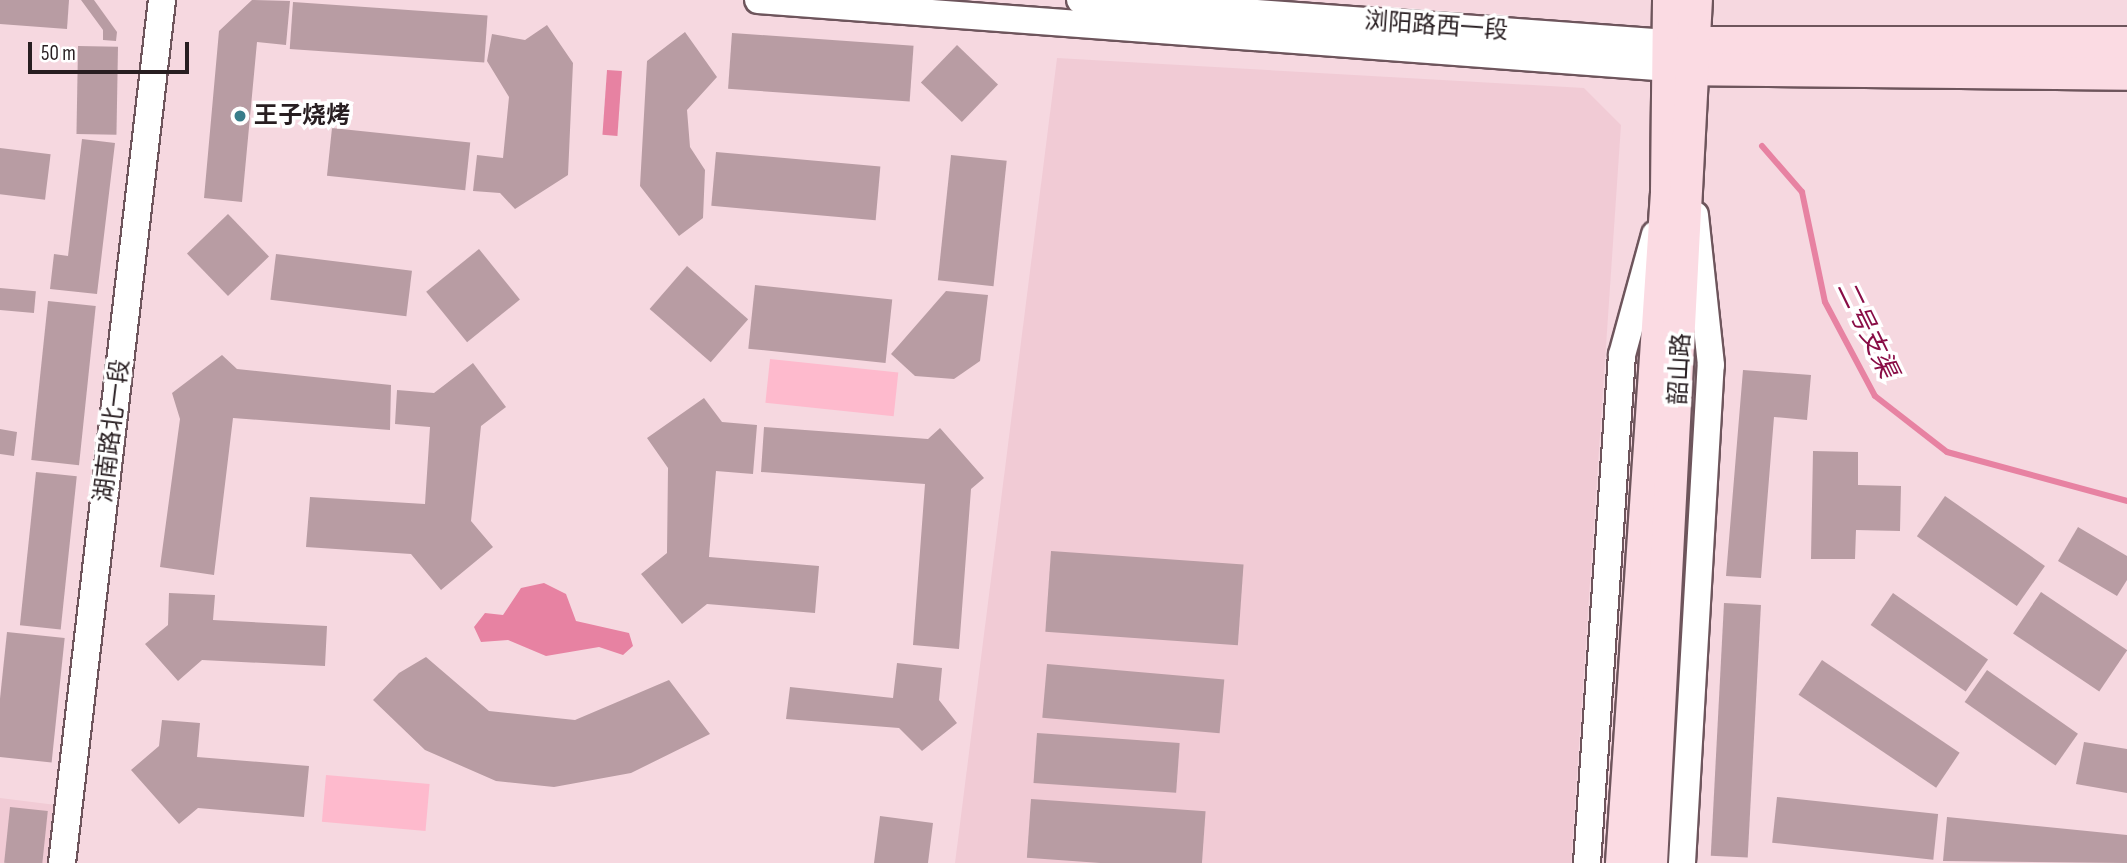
<!DOCTYPE html>
<html>
<head>
<meta charset="utf-8">
<style>
	body { margin:0 }
	#map { position:relative; width:2127px; height:863px; overflow:hidden; background:#f6d8e0; font-family:"Sofia Sans Condensed","Noto Sans SC",sans-serif }
	div>[style] { position:absolute }
	.built>* { inset:0; background:#f1cbd5 }
	.green>* { inset:0; background:#febacd; transform-origin:0 0 }
	.water>* { inset:0; background:#e782a2; transform-origin:0 0 }
	.stream>* { height:6px; margin:-3px; padding:0 3px; transform-origin:3px; border-radius:3px; background:#e782a2 }
	.building>* { inset:0; background:#b89ca3; transform-origin:0 0 }
	.roads { filter:drop-shadow(2px 0 #6e555c) drop-shadow(-2px 0 #6e555c) drop-shadow(0 2px #6e555c) drop-shadow(0 -2px #6e555c) }
	.minor>* { height:26px; margin:-13px; padding:0 13px; transform-origin:13px; border-radius:13px; background:#fff }
	.major>* { height:32px; margin:-16px; padding:0 16px; transform-origin:16px; border-radius:16px; background:#fbdbe3 }
	.dots>* { width:19px; height:19px; translate:-50% -50%; box-sizing:border-box; border:4px solid #fff; border-radius:50% }
	span { translate:-50% -50%; white-space:nowrap; text-align:center; line-height:1.15; -webkit-text-stroke:7px #fff; paint-order:stroke }
	.street-label { font-size:24px; color:#281e21 }
	.poi-label { font-size:24px; color:#281e21; font-weight:700 }
	.left { translate:0 -50%; text-align:left }
	.water-label { font-size:26px; color:#890d46; font-style:italic }
	.scale { position:absolute; left:28px; top:42px; width:161px; height:32px; box-sizing:border-box; border:4px solid #281e21; border-top:0; padding-left:9px; font-size:21px; line-height:24px; white-space:nowrap; color:#281e21; -webkit-text-stroke:5px #fff; paint-order:stroke }
</style>
</head>
<body>
<div id="map">
	<div class="built">
		<i style="clip-path:polygon(1057px 58px,1584px 88px,1621px 125px,1571px 863px,955px 863px)"></i>
		<i style="clip-path:polygon(0 798px,56px 805px,50px 863px,0 863px)"></i>
	</div>
	<div class="green">
		<i style="left:770px;top:359px;width:129px;height:44px;rotate:6deg"></i>
		<i style="left:326px;top:775px;width:104px;height:47px;rotate:5deg"></i>
	</div>
	<div class="water">
		<i style="left:607px;top:70px;width:15px;height:65px;rotate:4deg"></i>
		<i style="clip-path:polygon(544px 583px,566px 594px,576px 621px,629px 633px,633px 646px,623px 655px,599px 647px,546px 656px,508px 640px,481px 642px,474px 627px,485px 613px,503px 615px,521px 588px)"></i>
	</div>
	<div class="stream">
		<i style="left:1762px;top:146px;width:61px;rotate:49deg"></i>
		<i style="left:1802px;top:192px;width:112px;rotate:78.2deg"></i>
		<i style="left:1825px;top:302px;width:106px;rotate:62deg"></i>
		<i style="left:1875px;top:396px;width:91px;rotate:37.9deg"></i>
		<i style="left:1947px;top:452px;width:187px;rotate:15.2deg"></i>
	</div>
	<div class="building">
		<i style="clip-path:polygon(0 0,69px 0,67px 29px,0 24px)"></i>
		<i style="clip-path:polygon(81px 0,94px 0,117px 32px,116px 41px,103px 40px,103px 30px)"></i>
		<i style="clip-path:polygon(252px 0,290px 1px,286px 45px,257px 42px,242px 202px,204px 198px,219px 31px)"></i>
		<i style="left:293px;top:2px;width:195px;height:47px;rotate:4deg"></i>
		<i style="clip-path:polygon(547px 25px,573px 63px,568px 175px,515px 209px,500px 193px,473px 191px,477px 155px,503px 158px,509px 97px,487px 61px,492px 34px,525px 40px)"></i>
		<i style="clip-path:polygon(685px 32px,717px 77px,687px 110px,690px 147px,705px 170px,703px 218px,679px 236px,640px 186px,647px 61px)"></i>
		<i style="left:732px;top:33px;width:182px;height:56px;rotate:4deg"></i>
		<i style="left:957px;top:45px;width:57px;height:52px;rotate:44deg"></i>
		<i style="left:78px;top:46px;width:40px;height:88px;rotate:1deg"></i>
		<i style="left:332px;top:128px;width:139px;height:48px;rotate:6deg"></i>
		<i style="clip-path:polygon(82px 139px,115px 143px,97px 294px,50px 289px,54px 254px,68px 256px)"></i>
		<i style="left:0;top:148px;width:51px;height:46px;rotate:7deg"></i>
		<i style="left:716px;top:152px;width:165px;height:54px;rotate:5deg"></i>
		<i style="left:951px;top:155px;width:56px;height:126px;rotate:6deg"></i>
		<i style="left:228px;top:214px;width:59px;height:57px;rotate:46deg"></i>
		<i style="left:479px;top:249px;width:65px;height:68px;rotate:51deg"></i>
		<i style="left:276px;top:254px;width:137px;height:46px;rotate:7deg"></i>
		<i style="left:687px;top:266px;width:81px;height:57px;rotate:41deg"></i>
		<i style="left:755px;top:285px;width:138px;height:64px;rotate:6deg"></i>
		<i style="left:0;top:288px;width:36px;height:22px;rotate:5deg"></i>
		<i style="clip-path:polygon(946px 291px,988px 295px,980px 361px,954px 379px,915px 376px,891px 354px)"></i>
		<i style="left:48px;top:301px;width:48px;height:160px;rotate:6deg"></i>
		<i style="clip-path:polygon(222px 355px,237px 369px,391px 385px,390px 430px,233px 418px,214px 575px,160px 567px,180px 419px,172px 393px)"></i>
		<i style="clip-path:polygon(473px 363px,506px 407px,481px 426px,471px 521px,493px 547px,441px 590px,411px 554px,306px 547px,310px 497px,425px 504px,430px 427px,395px 424px,397px 390px,434px 393px)"></i>
		<i style="clip-path:polygon(1743px 370px,1811px 375px,1807px 420px,1774px 417px,1761px 578px,1726px 576px)"></i>
		<i style="clip-path:polygon(704px 398px,722px 422px,757px 425px,753px 474px,716px 471px,709px 557px,819px 566px,815px 613px,707px 604px,682px 624px,641px 574px,667px 553px,668px 468px,647px 438px)"></i>
		<i style="clip-path:polygon(764px 427px,928px 439px,940px 428px,984px 478px,971px 489px,959px 649px,913px 645px,925px 484px,761px 472px)"></i>
		<i style="clip-path:polygon(0 429px,17px 432px,14px 456px,0 454px)"></i>
		<i style="clip-path:polygon(1813px 451px,1858px 452px,1858px 485px,1901px 486px,1900px 531px,1856px 530px,1855px 559px,1811px 559px)"></i>
		<i style="left:36px;top:472px;width:41px;height:154px;rotate:6deg"></i>
		<i style="left:1945px;top:496px;width:122px;height:49px;rotate:35deg"></i>
		<i style="clip-path:polygon(2078px 527px,2127px 556px,2127px 580px,2117px 596px,2058px 561px)"></i>
		<i style="left:1051px;top:551px;width:193px;height:81px;rotate:4deg"></i>
		<i style="left:2041px;top:592px;width:104px;height:50px;rotate:34deg"></i>
		<i style="clip-path:polygon(169px 593px,215px 595px,213px 620px,327px 626px,325px 666px,202px 660px,178px 681px,145px 644px,168px 625px)"></i>
		<i style="left:1893px;top:593px;width:116px;height:39px;rotate:35deg"></i>
		<i style="left:1724px;top:603px;width:37px;height:253px;rotate:3deg"></i>
		<i style="left:7px;top:632px;width:58px;height:125px;rotate:6deg"></i>
		<i style="clip-path:polygon(426px 657px,489px 711px,575px 720px,669px 680px,710px 734px,631px 773px,554px 787px,496px 781px,425px 750px,373px 700px,399px 673px)"></i>
		<i style="left:1822px;top:660px;width:166px;height:42px;rotate:34deg"></i>
		<i style="clip-path:polygon(897px 663px,942px 668px,939px 700px,957px 723px,922px 751px,899px 728px,786px 719px,790px 687px,893px 698px)"></i>
		<i style="left:1047px;top:664px;width:178px;height:54px;rotate:5deg"></i>
		<i style="left:1987px;top:670px;width:111px;height:39px;rotate:35deg"></i>
		<i style="clip-path:polygon(162px 720px,200px 723px,197px 757px,309px 766px,304px 817px,198px 808px,179px 824px,131px 770px,159px 746px)"></i>
		<i style="left:1037px;top:733px;width:143px;height:50px;rotate:4deg"></i>
		<i style="clip-path:polygon(2084px 742px,2127px 749px,2127px 793px,2076px 784px)"></i>
		<i style="left:1777px;top:797px;width:162px;height:46px;rotate:6deg"></i>
		<i style="left:1031px;top:799px;width:175px;height:59px;rotate:4deg"></i>
		<i style="left:10px;top:807px;width:38px;height:56px;rotate:6deg"></i>
		<i style="clip-path:polygon(880px 816px,933px 823px,928px 863px,874px 863px)"></i>
		<i style="clip-path:polygon(1947px 817px,2127px 835px,2127px 863px,1943px 861px)"></i>
	</div>
	<div class="roads">
		<div class="minor">
			<i style="left:758px;top:0;width:914px;rotate:4.27deg"></i>
			<i style="left:1080px;top:0;width:589px;rotate:4.19deg"></i>
			<i style="left:62px;top:863px;width:869px;rotate:-83.39deg"></i>
			<i style="left:1587px;top:863px;width:509px;rotate:-86.06deg"></i>
			<i style="left:1622px;top:355px;width:125px;rotate:-74.7deg"></i>
			<i style="left:1682px;top:863px;width:499px;rotate:-86.7deg"></i>
			<i style="left:1711px;top:365px;width:151px;rotate:-96.1deg"></i>
		</div>
		<div class="major">
			<i style="left:1673px;top:43px;width:454px"></i>
			<i style="left:1673px;top:69px;width:454px;rotate:0.6deg"></i>
			<i style="left:1622px;top:863px;width:673px;rotate:-86.16deg"></i>
			<i style="left:1667px;top:192px;width:192px;rotate:-89.4deg"></i>
			<i style="left:1651px;top:863px;width:864px;rotate:-87.02deg"></i>
		</div>
	</div>
	<div class="dots">
		<i style="left:240px;top:116px;background:#387d8a"></i>
	</div>
	<div class="street-label">
		<span style="left:1436px;top:26px;rotate:4deg">浏阳路西一段</span>
		<span style="left:1680px;top:369px;rotate:-87deg">韶山路</span>
		<span style="left:112px;top:431px;rotate:-83deg">湖南路北一段</span>
	</div>
	<div class="poi-label">
		<span class="left" style="left:254px;top:116px">王子烧烤</span>
	</div>
	<div class="water-label">
		<span style="left:1866px;top:330px;rotate:64deg">二号支渠</span>
	</div>
	<div class="scale">50 m</div>
</div>
</body>
</html>
